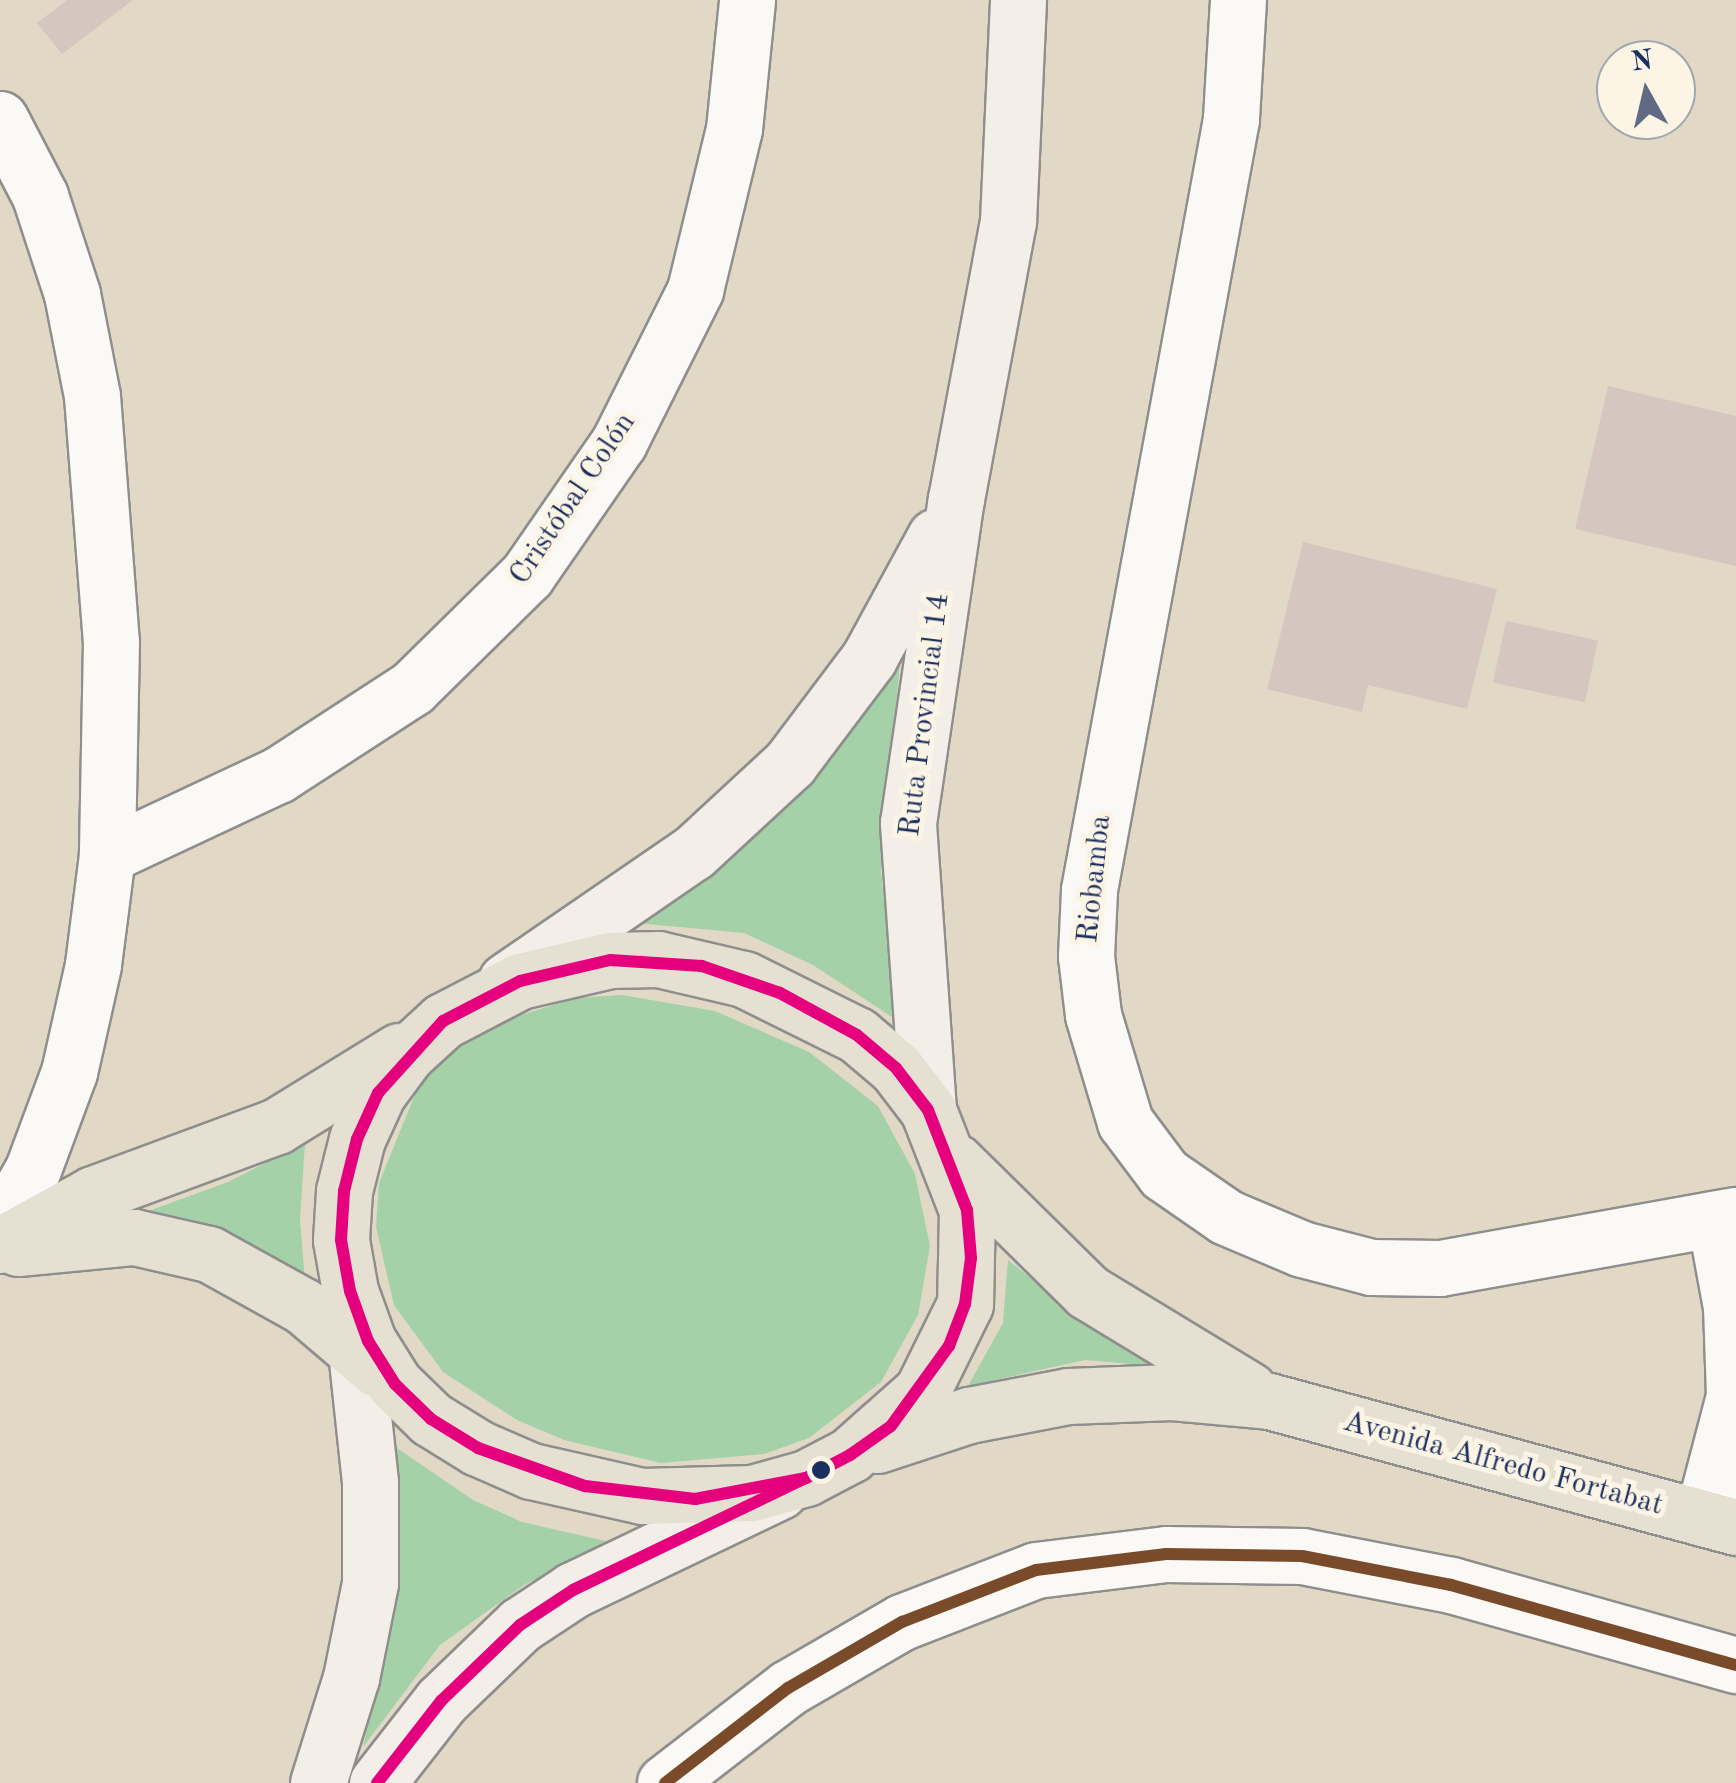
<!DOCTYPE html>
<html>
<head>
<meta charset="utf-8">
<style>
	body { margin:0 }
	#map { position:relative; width:1736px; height:1783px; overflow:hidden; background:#e1d9c6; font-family:"Old Standard TT",serif }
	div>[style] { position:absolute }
	.green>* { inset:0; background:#a4d1a8 }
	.building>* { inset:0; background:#d5c6bf; transform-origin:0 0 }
	.roads { filter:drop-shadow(2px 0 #8e8e8c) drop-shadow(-2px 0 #8e8e8c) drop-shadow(0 2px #8e8e8c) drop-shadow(0 -2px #8e8e8c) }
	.minor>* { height:55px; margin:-27.5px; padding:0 27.5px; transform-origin:27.5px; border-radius:27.5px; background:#faf9f6 }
	.secondary>* { height:55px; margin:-27.5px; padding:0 27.5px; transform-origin:27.5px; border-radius:27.5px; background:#f3efe8 }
	.trunk>* { height:55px; margin:-27.5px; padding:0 27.5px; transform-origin:27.5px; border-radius:27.5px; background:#e6e0d3 }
	.bus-1>* { height:12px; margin:-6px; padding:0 6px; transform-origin:6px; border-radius:6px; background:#e5007d }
	.bus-2>* { height:12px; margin:-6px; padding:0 6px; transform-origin:6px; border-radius:6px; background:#7a4b2a }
	.dots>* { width:28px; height:28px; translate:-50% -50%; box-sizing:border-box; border:5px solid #fcf5e5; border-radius:50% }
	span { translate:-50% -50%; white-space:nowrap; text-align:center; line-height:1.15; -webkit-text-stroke:10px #fcf5e5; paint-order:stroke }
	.street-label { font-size:30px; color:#1b2f5e }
	.north { position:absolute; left:1596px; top:40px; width:100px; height:100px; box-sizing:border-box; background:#fcf5e5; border:2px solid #a2a6af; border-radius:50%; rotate:352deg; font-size:28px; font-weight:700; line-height:40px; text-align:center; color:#1b2f5e }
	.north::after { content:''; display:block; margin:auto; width:35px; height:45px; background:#606a82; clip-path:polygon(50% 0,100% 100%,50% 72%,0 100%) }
</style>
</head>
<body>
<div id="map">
	<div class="green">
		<i style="clip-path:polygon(901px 652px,881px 873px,898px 1021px,813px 965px,744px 933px,636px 923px,736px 854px,799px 795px,831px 760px)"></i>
		<i style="clip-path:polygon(622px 995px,715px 1011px,809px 1052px,878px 1106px,915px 1174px,930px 1246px,918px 1315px,881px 1382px,809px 1438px,764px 1454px,661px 1463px,564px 1440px,517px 1420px,443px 1372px,394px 1305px,376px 1227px,379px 1183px,416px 1092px,446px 1055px,485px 1026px,576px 998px)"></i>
		<i style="clip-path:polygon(305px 1143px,300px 1220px,305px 1281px,238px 1238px,209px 1228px,121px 1221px,228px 1182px)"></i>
		<i style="clip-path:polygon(1008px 1260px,1084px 1321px,1168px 1367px,1085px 1360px,968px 1386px,1003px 1323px)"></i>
		<i style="clip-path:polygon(394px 1446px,473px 1500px,522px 1522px,610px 1542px,524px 1585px,440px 1645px,363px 1747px,395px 1595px,400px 1500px)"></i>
	</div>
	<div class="building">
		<i style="clip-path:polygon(67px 0,133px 0,62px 54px,37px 23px)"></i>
		<i style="clip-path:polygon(1608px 386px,1736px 416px,1736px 566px,1575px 529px)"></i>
		<i style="clip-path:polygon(1303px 542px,1497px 589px,1467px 709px,1368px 685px,1362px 712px,1267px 689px)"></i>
		<i style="left:1506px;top:621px;width:94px;height:63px;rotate:12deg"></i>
	</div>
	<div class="roads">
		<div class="minor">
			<i style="left:1238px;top:0;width:119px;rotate:93.4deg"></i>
			<i style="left:1231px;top:119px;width:784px;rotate:100.44deg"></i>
			<i style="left:1089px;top:890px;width:66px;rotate:92.6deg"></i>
			<i style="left:1086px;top:956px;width:59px;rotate:83.2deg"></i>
			<i style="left:1093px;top:1015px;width:112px;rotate:73.3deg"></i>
			<i style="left:1125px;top:1122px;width:65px;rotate:53.1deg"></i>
			<i style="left:1164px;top:1174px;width:75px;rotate:34.7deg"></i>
			<i style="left:1226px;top:1217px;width:82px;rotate:22.8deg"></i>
			<i style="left:1302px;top:1249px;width:71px;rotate:14.6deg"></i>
			<i style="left:1371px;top:1267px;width:69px;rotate:0.8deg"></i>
			<i style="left:1440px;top:1268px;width:301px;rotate:-10.2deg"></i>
			<i style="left:0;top:119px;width:87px;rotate:62.5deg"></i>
			<i style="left:40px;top:196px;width:103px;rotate:71.9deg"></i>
			<i style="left:72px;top:294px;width:104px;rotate:78.9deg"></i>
			<i style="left:92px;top:396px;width:246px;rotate:85.6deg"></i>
			<i style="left:111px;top:641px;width:214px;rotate:91.1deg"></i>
			<i style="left:107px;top:855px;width:111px;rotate:97.3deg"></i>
			<i style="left:93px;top:965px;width:110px;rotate:102.6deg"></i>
			<i style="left:69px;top:1072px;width:103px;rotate:110.4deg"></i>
			<i style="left:33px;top:1169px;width:67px;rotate:119.6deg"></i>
			<i style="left:107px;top:855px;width:189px;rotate:-25.1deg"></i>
			<i style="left:278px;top:775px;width:160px;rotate:-33deg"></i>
			<i style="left:412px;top:688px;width:161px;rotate:-44.5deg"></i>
			<i style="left:527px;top:575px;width:162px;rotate:-55.3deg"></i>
			<i style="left:619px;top:442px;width:170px;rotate:-63.4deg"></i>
			<i style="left:695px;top:290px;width:166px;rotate:-76.4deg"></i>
			<i style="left:734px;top:129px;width:130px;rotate:-84.2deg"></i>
			<i style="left:1702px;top:1518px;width:126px;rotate:-75.3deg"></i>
			<i style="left:1734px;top:1396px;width:89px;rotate:-91.9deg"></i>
			<i style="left:1731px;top:1307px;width:88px;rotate:-100.4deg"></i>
			<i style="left:665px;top:1783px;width:155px;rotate:-37.7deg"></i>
			<i style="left:788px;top:1688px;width:132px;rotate:-30.1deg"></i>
			<i style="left:902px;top:1622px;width:144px;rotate:-21.2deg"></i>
			<i style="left:1036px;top:1570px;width:131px;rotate:-7deg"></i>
			<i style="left:1166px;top:1554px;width:136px;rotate:0.8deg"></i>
			<i style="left:1302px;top:1556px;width:152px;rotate:11deg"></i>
			<i style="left:1451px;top:1585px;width:296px;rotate:15.7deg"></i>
		</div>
		<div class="secondary">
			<i style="left:506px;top:981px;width:228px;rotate:-34.5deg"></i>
			<i style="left:694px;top:852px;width:131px;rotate:-42.8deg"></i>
			<i style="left:790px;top:763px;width:131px;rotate:-53deg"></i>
			<i style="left:869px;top:658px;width:138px;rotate:-61.4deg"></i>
			<i style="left:928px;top:1110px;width:288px;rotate:-94deg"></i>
			<i style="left:908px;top:823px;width:328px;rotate:-81.6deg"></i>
			<i style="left:956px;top:499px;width:283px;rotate:-79.4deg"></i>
			<i style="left:1008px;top:221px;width:221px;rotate:-87.4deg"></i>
			<i style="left:318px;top:1783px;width:110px;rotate:-72.6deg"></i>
			<i style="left:351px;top:1678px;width:97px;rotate:-78.7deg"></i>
			<i style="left:370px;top:1583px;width:101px;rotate:-90deg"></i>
			<i style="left:370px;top:1482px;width:169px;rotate:-96.1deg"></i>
			<i style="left:377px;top:1783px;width:104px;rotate:-52deg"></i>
			<i style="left:441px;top:1701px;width:110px;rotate:-43.9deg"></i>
			<i style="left:520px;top:1625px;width:64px;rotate:-33.4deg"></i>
			<i style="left:573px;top:1590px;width:229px;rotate:-25.6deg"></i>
		</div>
		<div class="trunk">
			<i style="left:658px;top:959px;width:88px;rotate:13.1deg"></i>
			<i style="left:744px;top:979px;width:126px;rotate:26.4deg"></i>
			<i style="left:857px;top:1035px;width:51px;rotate:40.2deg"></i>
			<i style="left:896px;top:1068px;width:53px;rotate:52.7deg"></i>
			<i style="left:928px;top:1110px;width:107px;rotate:68.7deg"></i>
			<i style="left:967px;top:1210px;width:94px;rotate:91.2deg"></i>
			<i style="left:965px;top:1304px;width:97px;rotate:116.3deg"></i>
			<i style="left:922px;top:1391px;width:96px;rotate:138.4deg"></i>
			<i style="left:850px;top:1455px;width:50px;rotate:152.4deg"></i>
			<i style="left:806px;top:1478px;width:56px;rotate:164.5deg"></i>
			<i style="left:752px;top:1493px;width:110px;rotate:178.4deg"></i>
			<i style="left:642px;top:1496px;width:114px;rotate:-167.3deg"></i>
			<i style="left:531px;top:1471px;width:58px;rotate:-156.5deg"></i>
			<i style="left:478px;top:1448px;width:55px;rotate:-148.3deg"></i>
			<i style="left:431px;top:1419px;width:50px;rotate:-135.8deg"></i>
			<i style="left:395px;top:1384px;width:51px;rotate:-122.1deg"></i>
			<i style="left:368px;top:1341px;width:53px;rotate:-109.8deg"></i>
			<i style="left:350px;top:1291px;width:52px;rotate:-100deg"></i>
			<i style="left:341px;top:1240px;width:49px;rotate:-86.5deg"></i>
			<i style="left:344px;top:1191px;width:54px;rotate:-76deg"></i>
			<i style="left:357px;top:1139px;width:51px;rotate:-65.5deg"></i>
			<i style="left:378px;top:1093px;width:49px;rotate:-53.4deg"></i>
			<i style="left:407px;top:1054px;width:49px;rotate:-42.5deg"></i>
			<i style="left:443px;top:1021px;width:87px;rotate:-27.5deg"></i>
			<i style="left:520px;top:981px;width:92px;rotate:-13.1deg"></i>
			<i style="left:610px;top:960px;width:48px;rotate:-1.2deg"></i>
			<i style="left:956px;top:1162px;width:185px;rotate:44.6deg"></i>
			<i style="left:1088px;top:1292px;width:188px;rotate:31.3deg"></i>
			<i style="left:0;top:1245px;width:106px;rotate:-28.7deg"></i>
			<i style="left:93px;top:1194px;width:196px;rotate:-20.3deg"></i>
			<i style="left:277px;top:1126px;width:143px;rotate:-31.6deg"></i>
			<i style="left:18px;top:1248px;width:117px;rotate:-5.4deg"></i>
			<i style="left:134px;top:1237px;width:77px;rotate:12.8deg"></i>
			<i style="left:209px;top:1254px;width:107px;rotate:29deg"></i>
			<i style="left:303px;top:1306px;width:97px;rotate:40.4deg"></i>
			<i style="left:877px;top:1445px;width:97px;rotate:-18.1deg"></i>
			<i style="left:969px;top:1415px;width:101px;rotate:-10.9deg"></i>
			<i style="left:1068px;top:1396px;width:104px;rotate:-2.2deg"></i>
			<i style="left:1172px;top:1392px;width:97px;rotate:5.3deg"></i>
			<i style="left:1269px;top:1401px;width:484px;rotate:15.1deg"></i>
		</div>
	</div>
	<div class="bus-1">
		<i style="left:377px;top:1783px;width:104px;rotate:-52deg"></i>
		<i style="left:441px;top:1701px;width:110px;rotate:-43.9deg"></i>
		<i style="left:520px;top:1625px;width:64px;rotate:-33.4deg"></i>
		<i style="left:573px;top:1590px;width:259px;rotate:-25.7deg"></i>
		<i style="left:806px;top:1478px;width:50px;rotate:-27.6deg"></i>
		<i style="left:850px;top:1455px;width:50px;rotate:-35.3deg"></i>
		<i style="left:891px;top:1426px;width:99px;rotate:-54.1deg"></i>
		<i style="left:949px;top:1346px;width:45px;rotate:-69.1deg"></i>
		<i style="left:965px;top:1304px;width:46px;rotate:-82.6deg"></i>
		<i style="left:971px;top:1258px;width:48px;rotate:-94.8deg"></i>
		<i style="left:967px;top:1210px;width:107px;rotate:-111.3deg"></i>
		<i style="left:928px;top:1110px;width:53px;rotate:-127.3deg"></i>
		<i style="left:896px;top:1068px;width:51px;rotate:-139.8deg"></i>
		<i style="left:857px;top:1035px;width:88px;rotate:-151.4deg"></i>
		<i style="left:780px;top:993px;width:83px;rotate:-160.9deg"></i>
		<i style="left:702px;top:966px;width:92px;rotate:-176.3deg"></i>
		<i style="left:610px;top:960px;width:92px;rotate:166.9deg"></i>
		<i style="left:520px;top:981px;width:87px;rotate:152.5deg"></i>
		<i style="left:443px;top:1021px;width:97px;rotate:132.1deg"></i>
		<i style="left:378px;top:1093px;width:51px;rotate:114.5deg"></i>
		<i style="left:357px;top:1139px;width:54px;rotate:104deg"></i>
		<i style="left:344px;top:1191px;width:49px;rotate:93.5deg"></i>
		<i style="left:341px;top:1240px;width:52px;rotate:80deg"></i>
		<i style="left:350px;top:1291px;width:53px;rotate:70.2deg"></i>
		<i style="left:368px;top:1341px;width:51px;rotate:57.9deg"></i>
		<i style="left:395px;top:1384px;width:50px;rotate:44.2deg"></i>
		<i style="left:431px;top:1419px;width:55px;rotate:31.7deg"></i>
		<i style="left:478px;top:1448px;width:114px;rotate:19.6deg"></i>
		<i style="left:585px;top:1486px;width:111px;rotate:6.7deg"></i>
		<i style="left:695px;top:1499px;width:113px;rotate:-10.7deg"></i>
	</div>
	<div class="bus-2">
		<i style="left:665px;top:1783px;width:155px;rotate:-37.7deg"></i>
		<i style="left:788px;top:1688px;width:132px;rotate:-30.1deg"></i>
		<i style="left:902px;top:1622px;width:144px;rotate:-21.2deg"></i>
		<i style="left:1036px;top:1570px;width:131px;rotate:-7deg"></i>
		<i style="left:1166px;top:1554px;width:136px;rotate:0.8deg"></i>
		<i style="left:1302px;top:1556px;width:152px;rotate:11deg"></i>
		<i style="left:1451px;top:1585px;width:296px;rotate:15.7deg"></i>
	</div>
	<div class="dots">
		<i style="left:821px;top:1470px;background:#1b2f5e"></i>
	</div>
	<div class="street-label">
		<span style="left:573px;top:499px;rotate:-56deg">Cristóbal Colón</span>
		<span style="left:925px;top:715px;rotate:-83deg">Ruta Provincial 14</span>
		<span style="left:1095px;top:879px;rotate:-84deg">Riobamba</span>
		<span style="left:1503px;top:1464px;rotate:15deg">Avenida Alfredo Fortabat</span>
	</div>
	<div class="north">N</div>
</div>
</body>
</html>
